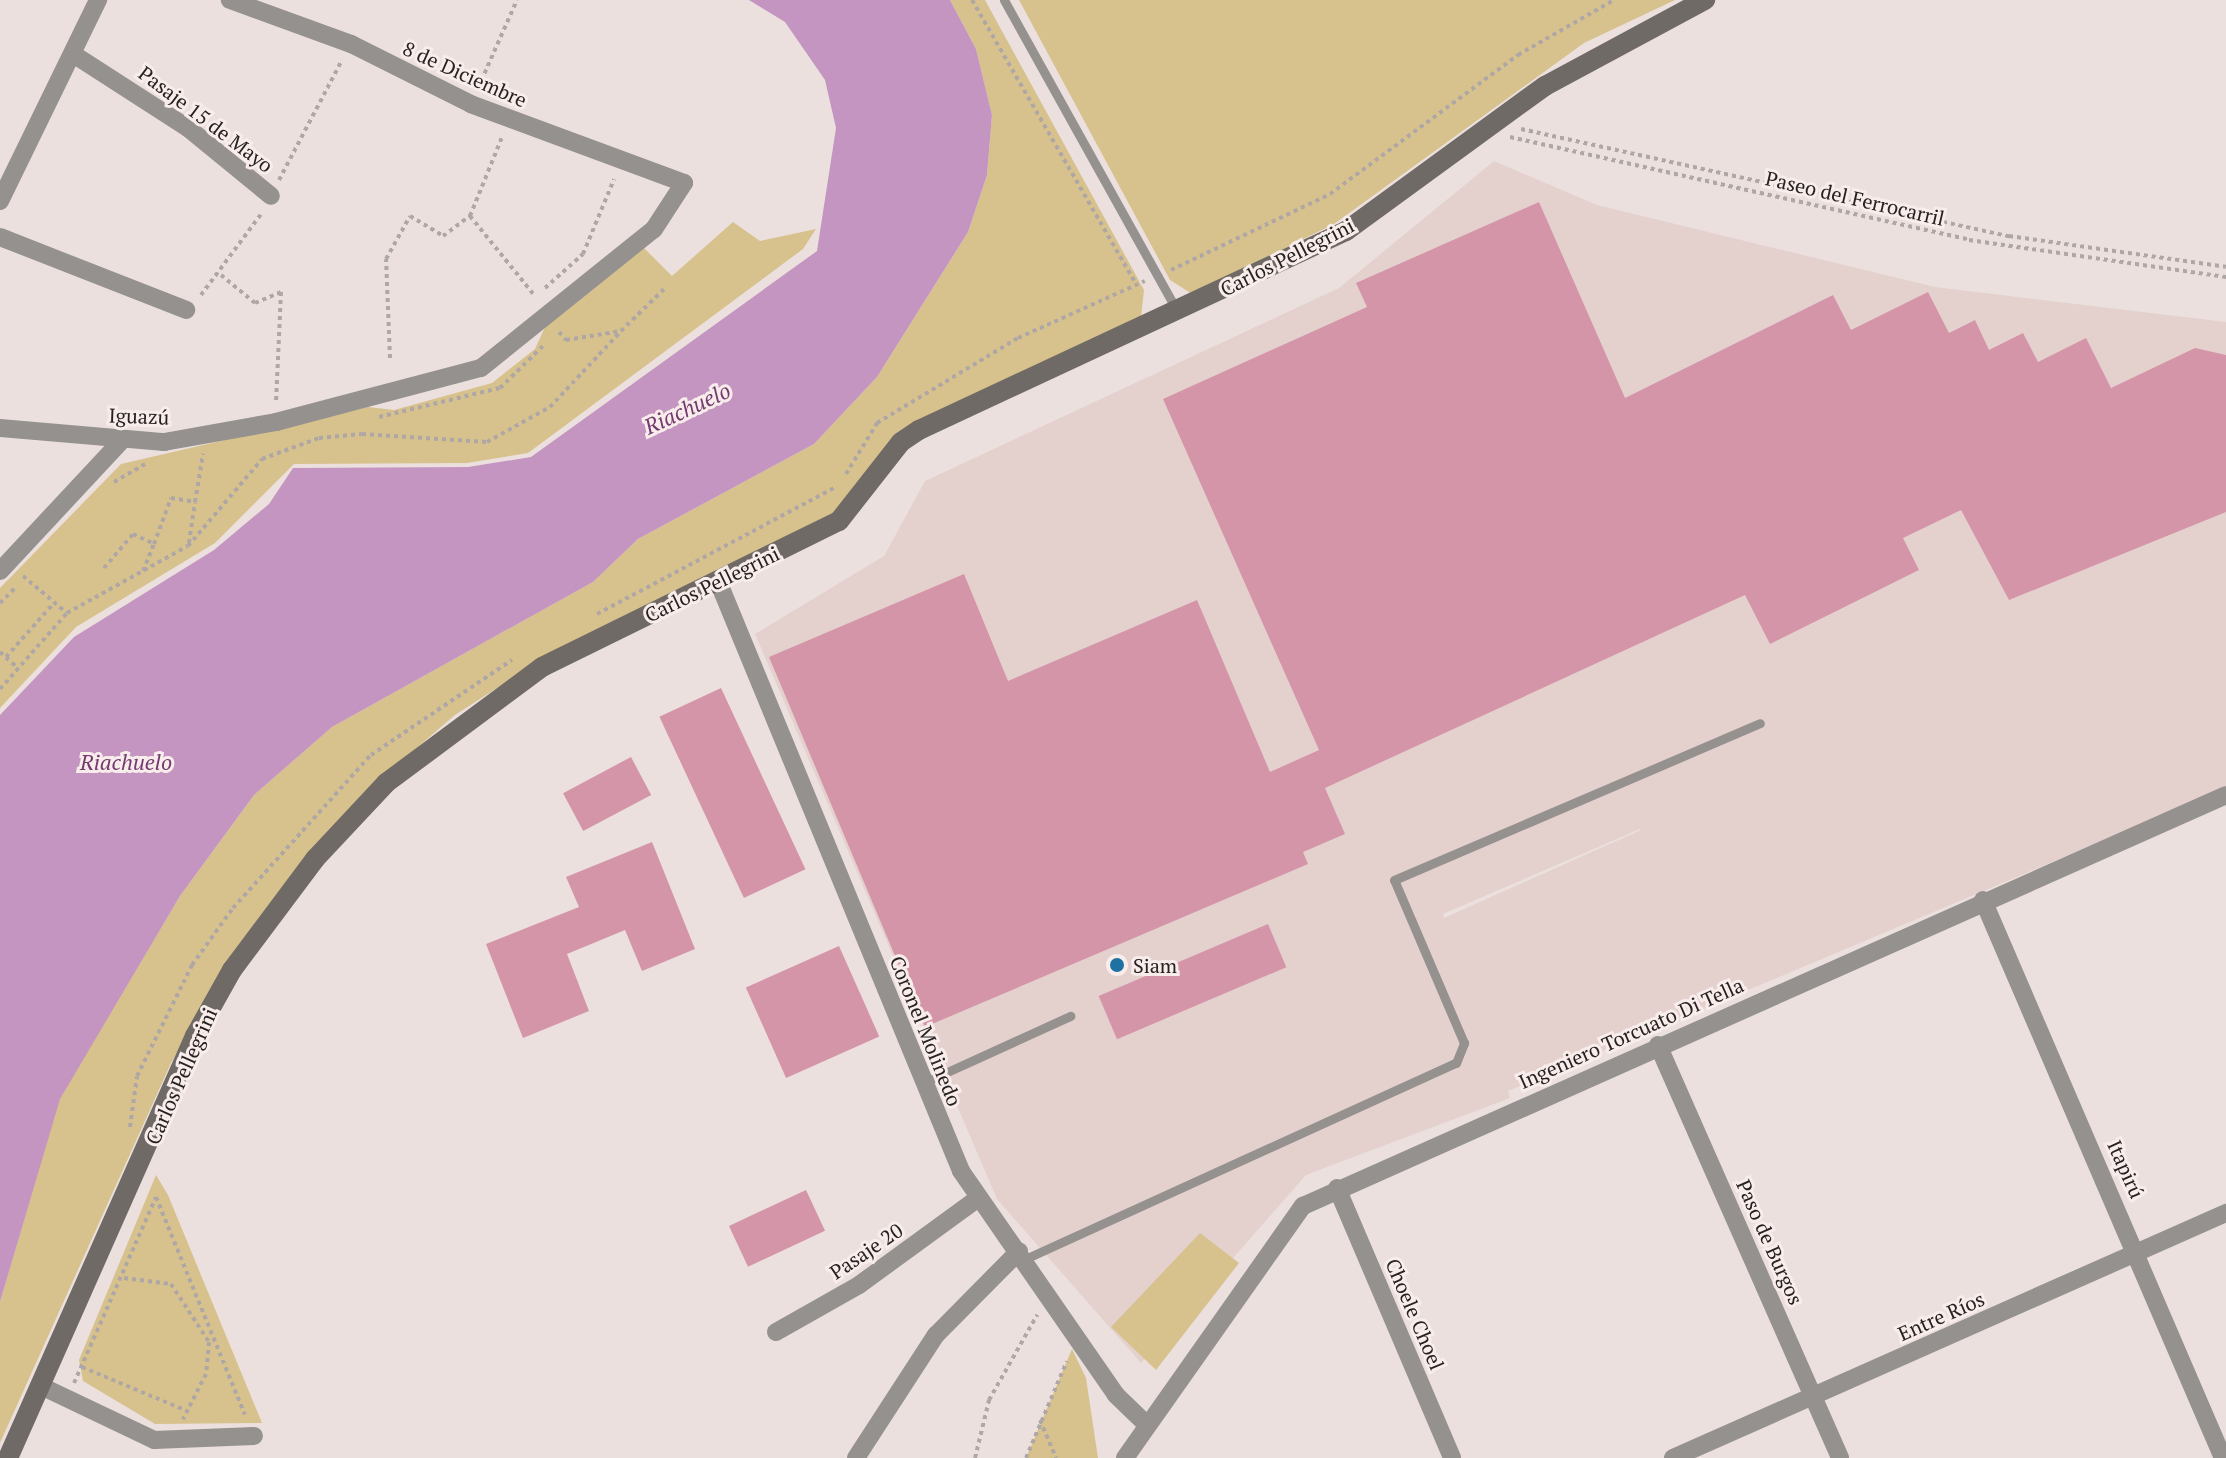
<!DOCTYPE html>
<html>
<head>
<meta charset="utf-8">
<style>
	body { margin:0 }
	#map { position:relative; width:2226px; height:1458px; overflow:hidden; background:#ebe0de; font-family:"PT Serif",serif }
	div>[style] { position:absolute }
	.built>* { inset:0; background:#e4d1ce }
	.green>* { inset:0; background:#d7c28e }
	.water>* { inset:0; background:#c595c1 }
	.building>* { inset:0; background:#d595a9; transform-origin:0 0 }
	.path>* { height:4px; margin-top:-2px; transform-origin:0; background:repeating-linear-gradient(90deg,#afa7a5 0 4px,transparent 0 8px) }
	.lane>* { height:9px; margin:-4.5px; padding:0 4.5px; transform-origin:4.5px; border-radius:4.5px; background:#94918e }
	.street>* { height:18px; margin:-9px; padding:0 9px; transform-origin:9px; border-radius:9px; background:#94918e }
	.secondary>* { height:20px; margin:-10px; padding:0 10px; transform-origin:10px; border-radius:10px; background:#6f6a66 }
	.dots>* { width:22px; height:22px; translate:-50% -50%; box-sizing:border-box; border:4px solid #f8edeb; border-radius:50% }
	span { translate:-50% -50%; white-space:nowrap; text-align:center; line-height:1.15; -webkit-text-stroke:6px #f8edeb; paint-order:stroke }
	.street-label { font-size:20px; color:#262222 }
	.poi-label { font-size:20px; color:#262222 }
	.left { translate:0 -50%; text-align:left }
	.water-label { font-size:22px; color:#743a71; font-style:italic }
</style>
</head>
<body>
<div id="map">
	<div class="built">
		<i style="clip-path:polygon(evenodd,1494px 161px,1597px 205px,1935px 287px,2226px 322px,2226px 789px,1508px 1091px,1510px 1098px,1306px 1175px,1141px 1363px,997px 1199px,755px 634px,884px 556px,925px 481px,1339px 288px,1494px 161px,1640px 829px,1641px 830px,1444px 918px,1443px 914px,1640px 829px)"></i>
	</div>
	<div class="green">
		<i style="clip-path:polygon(950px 0,985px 0,1144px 290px,1141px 318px,940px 410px,834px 516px,536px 663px,455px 715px,384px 776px,239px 944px,171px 1063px,0 1443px,0 1302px,59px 1099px,180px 896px,254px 795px,332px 727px,593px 582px,638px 539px,814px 444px,877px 377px,968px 232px,987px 175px,992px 115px,976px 49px)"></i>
		<i style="clip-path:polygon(1019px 0,1675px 0,1584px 43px,1334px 224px,1192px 294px,1170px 280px)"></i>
		<i style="clip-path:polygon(733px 222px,760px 241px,816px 229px,803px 249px,528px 453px,467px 463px,294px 464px,215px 543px,76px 627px,0 708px,0 588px,121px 464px,368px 407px,394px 410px,492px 383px,535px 349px,545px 327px,643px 247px,672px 276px)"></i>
		<i style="clip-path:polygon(156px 1175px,168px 1195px,262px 1423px,155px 1424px,83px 1381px,79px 1360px)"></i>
		<i style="clip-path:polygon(1200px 1233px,1239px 1263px,1156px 1370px,1111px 1327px)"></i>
		<i style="clip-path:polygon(1072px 1349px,1086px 1378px,1098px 1458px,1026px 1458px)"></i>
	</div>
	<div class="water">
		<i style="clip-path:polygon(749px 0,950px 0,976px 49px,992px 115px,987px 175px,968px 232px,877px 377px,814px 444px,638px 539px,593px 582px,332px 727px,254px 795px,180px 896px,60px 1099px,0 1302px,0 715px,74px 637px,214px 550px,269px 504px,293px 468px,468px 467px,531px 457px,817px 251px,836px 128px,825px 80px,785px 22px)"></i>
	</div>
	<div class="building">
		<i style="clip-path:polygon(1539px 202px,1625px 398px,1833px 295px,1851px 330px,1928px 292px,1949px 333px,1975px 320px,1989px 350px,2023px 333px,2038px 362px,2086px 338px,2111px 388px,2195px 348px,2226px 355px,2226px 512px,2009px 600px,1961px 510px,1903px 538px,1919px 570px,1770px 644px,1745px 595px,1325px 788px,1345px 834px,1303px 852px,1308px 864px,925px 1027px,769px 657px,964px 574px,1008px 681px,1197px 600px,1270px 772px,1319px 750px,1163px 399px,1367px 307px,1356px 283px)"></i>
		<i style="left:721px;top:688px;width:200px;height:68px;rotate:65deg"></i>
		<i style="left:631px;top:757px;width:43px;height:77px;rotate:62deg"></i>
		<i style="clip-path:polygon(652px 842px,695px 949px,642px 971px,625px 930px,567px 954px,589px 1011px,523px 1038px,486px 944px,579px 907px,566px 877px)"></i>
		<i style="left:1268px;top:924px;width:47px;height:184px;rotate:67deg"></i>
		<i style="left:839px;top:946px;width:99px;height:102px;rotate:66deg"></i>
		<i style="left:806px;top:1190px;width:45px;height:85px;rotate:65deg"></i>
	</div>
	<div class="path">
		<i style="left:972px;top:0;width:328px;rotate:60deg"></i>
		<i style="left:478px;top:88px;width:96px;rotate:-66.1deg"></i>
		<i style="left:1521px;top:129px;width:500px;rotate:12.4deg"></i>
		<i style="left:2009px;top:236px;width:219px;rotate:8.1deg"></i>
		<i style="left:1510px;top:137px;width:470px;rotate:12.6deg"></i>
		<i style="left:1969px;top:240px;width:260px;rotate:8.2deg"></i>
		<i style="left:279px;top:180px;width:136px;rotate:-62.3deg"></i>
		<i style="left:470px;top:216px;width:103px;rotate:50.9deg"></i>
		<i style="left:1171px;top:270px;width:176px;rotate:-25.5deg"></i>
		<i style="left:1330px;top:194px;width:234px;rotate:-36.5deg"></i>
		<i style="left:1518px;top:55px;width:111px;rotate:-29.8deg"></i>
		<i style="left:221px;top:275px;width:44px;rotate:39.5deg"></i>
		<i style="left:255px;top:303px;width:28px;rotate:-23deg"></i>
		<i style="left:281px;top:292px;width:110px;rotate:92.6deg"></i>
		<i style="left:545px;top:288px;width:51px;rotate:-41.8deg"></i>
		<i style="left:583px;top:254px;width:81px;rotate:-67.5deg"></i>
		<i style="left:201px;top:295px;width:102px;rotate:-53.4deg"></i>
		<i style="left:559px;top:332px;width:11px;rotate:49deg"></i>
		<i style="left:566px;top:340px;width:56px;rotate:-9.3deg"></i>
		<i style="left:621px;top:331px;width:62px;rotate:-44.3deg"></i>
		<i style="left:390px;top:358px;width:99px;rotate:-92.3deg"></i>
		<i style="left:386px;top:259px;width:49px;rotate:-60.8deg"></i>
		<i style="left:410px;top:216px;width:39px;rotate:31deg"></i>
		<i style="left:443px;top:236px;width:34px;rotate:-37deg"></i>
		<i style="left:470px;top:216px;width:85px;rotate:-67.9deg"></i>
		<i style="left:379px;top:417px;width:124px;rotate:-13.5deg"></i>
		<i style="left:500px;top:388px;width:64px;rotate:-44.4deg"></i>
		<i style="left:846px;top:474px;width:60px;rotate:-58.7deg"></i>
		<i style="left:877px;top:423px;width:165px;rotate:-31.1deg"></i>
		<i style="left:1018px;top:338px;width:139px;rotate:-24.2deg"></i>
		<i style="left:114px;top:482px;width:38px;rotate:-30deg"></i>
		<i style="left:189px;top:543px;width:41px;rotate:-81.7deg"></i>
		<i style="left:104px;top:568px;width:45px;rotate:-49.5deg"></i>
		<i style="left:133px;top:534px;width:23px;rotate:25deg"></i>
		<i style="left:154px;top:544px;width:49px;rotate:-69.7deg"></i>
		<i style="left:171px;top:498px;width:24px;rotate:9deg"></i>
		<i style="left:195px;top:502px;width:49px;rotate:-80.5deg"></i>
		<i style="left:143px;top:571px;width:29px;rotate:-68deg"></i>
		<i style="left:23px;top:576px;width:57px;rotate:40.1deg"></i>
		<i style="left:0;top:603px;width:21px;rotate:-45deg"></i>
		<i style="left:597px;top:614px;width:271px;rotate:-28deg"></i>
		<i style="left:0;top:652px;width:24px;rotate:42deg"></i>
		<i style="left:6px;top:657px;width:72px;rotate:-48.4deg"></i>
		<i style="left:0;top:689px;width:101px;rotate:-48.6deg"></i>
		<i style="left:67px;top:613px;width:138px;rotate:-29deg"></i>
		<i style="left:188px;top:546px;width:114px;rotate:-49.6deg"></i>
		<i style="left:262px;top:459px;width:61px;rotate:-20.2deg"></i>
		<i style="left:319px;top:438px;width:43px;rotate:-5.3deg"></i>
		<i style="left:362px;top:434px;width:125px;rotate:3.7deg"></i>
		<i style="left:487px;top:442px;width:72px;rotate:-29.1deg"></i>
		<i style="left:550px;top:407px;width:104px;rotate:-46.9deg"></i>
		<i style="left:130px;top:1127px;width:51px;rotate:-82.2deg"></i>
		<i style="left:137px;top:1076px;width:124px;rotate:-63.6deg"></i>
		<i style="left:192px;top:965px;width:70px;rotate:-54.3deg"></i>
		<i style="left:233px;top:908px;width:206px;rotate:-48deg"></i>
		<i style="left:371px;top:755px;width:170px;rotate:-34deg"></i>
		<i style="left:124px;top:1278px;width:47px;rotate:7.3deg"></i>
		<i style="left:171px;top:1284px;width:69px;rotate:56.8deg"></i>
		<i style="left:209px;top:1342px;width:32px;rotate:95deg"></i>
		<i style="left:206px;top:1374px;width:51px;rotate:117.1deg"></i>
		<i style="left:82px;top:1367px;width:114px;rotate:22.7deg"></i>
		<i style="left:74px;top:1383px;width:203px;rotate:-66.2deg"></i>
		<i style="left:156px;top:1197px;width:235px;rotate:67.8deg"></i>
		<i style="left:1040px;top:1420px;width:41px;rotate:67.2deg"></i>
		<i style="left:975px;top:1458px;width:60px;rotate:-76.4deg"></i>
		<i style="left:989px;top:1400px;width:98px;rotate:-60.5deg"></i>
		<i style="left:1026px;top:1458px;width:105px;rotate:-67.1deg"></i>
	</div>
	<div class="lane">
		<i style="left:1004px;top:0;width:356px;rotate:60.9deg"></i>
		<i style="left:923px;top:1083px;width:162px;rotate:-24.5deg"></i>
		<i style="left:1025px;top:1259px;width:473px;rotate:-24.5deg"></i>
		<i style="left:1456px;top:1063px;width:22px;rotate:-68deg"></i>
		<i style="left:1464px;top:1043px;width:177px;rotate:-113.2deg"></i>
		<i style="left:1394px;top:880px;width:398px;rotate:-23.2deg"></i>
	</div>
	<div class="street">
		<i style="left:73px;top:54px;width:137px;rotate:32.8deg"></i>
		<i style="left:188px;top:128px;width:107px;rotate:39.3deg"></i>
		<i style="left:0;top:201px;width:224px;rotate:-64deg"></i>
		<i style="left:0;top:237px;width:200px;rotate:21.4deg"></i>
		<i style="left:0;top:428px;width:165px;rotate:4.9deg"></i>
		<i style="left:164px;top:442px;width:114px;rotate:-10.1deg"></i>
		<i style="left:276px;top:422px;width:212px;rotate:-14.8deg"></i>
		<i style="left:481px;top:368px;width:222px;rotate:-38.8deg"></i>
		<i style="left:654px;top:229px;width:55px;rotate:-56.9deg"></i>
		<i style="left:684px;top:183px;width:227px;rotate:-159.7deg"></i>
		<i style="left:471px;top:104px;width:134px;rotate:-153.4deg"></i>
		<i style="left:351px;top:44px;width:129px;rotate:-160deg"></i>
		<i style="left:0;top:571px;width:180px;rotate:-47deg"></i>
		<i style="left:718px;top:581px;width:638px;rotate:67.61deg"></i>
		<i style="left:961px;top:1171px;width:272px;rotate:55.3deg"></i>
		<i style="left:1116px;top:1395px;width:40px;rotate:44deg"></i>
		<i style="left:1983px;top:900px;width:607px;rotate:66.73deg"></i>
		<i style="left:1658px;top:1045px;width:451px;rotate:66.2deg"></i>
		<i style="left:1337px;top:1188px;width:293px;rotate:66.9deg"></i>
		<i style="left:776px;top:1332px;width:95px;rotate:-29.5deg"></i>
		<i style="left:859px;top:1285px;width:146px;rotate:-36.1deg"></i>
		<i style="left:43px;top:1387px;width:123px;rotate:25.5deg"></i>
		<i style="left:154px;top:1440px;width:100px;rotate:-2.3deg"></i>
		<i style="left:856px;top:1458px;width:147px;rotate:-57deg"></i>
		<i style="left:936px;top:1335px;width:118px;rotate:-45.3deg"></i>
		<i style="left:1125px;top:1458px;width:309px;rotate:-54.8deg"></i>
		<i style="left:1303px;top:1206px;width:1010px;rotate:-24deg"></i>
		<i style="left:1673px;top:1458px;width:605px;rotate:-23.9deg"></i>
	</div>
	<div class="secondary">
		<i style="left:8px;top:1458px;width:462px;rotate:-66.1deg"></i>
		<i style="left:195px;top:1036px;width:76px;rotate:-60.7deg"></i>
		<i style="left:232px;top:970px;width:139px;rotate:-53.2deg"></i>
		<i style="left:315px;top:859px;width:104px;rotate:-46.9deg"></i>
		<i style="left:386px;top:783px;width:194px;rotate:-36.6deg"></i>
		<i style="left:542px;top:667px;width:331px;rotate:-26.2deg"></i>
		<i style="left:839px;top:521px;width:100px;rotate:-51.9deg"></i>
		<i style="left:901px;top:442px;width:22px;rotate:-34deg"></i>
		<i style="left:919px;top:430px;width:471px;rotate:-25deg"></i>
		<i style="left:1346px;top:231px;width:246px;rotate:-36.1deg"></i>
		<i style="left:1545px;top:86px;width:182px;rotate:-28.3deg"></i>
	</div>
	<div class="dots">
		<i style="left:1117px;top:965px;background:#1d72a2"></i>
	</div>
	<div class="street-label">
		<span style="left:465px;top:74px;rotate:24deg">8 de Diciembre</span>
		<span style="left:206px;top:119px;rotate:37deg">Pasaje 15 de Mayo</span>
		<span style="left:1855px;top:198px;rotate:13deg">Paseo del Ferrocarril</span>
		<span style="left:1287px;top:257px;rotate:-27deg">Carlos Pellegrini</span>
		<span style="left:139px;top:416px;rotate:2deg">Iguazú</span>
		<span style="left:712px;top:584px;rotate:-26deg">Carlos Pellegrini</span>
		<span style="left:926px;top:1031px;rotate:68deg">Coronel Molinedo</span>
		<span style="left:1631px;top:1033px;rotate:-24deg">Ingeniero Torcuato Di Tella</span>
		<span style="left:181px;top:1076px;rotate:-66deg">Carlos Pellegrini</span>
		<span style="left:2126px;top:1169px;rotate:66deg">Itapirú</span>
		<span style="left:1770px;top:1242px;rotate:66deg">Paso de Burgos</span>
		<span style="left:866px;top:1251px;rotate:-34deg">Pasaje 20</span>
		<span style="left:1415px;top:1314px;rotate:67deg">Choele Choel</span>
		<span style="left:1941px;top:1316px;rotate:-24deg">Entre Ríos</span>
	</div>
	<div class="poi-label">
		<span class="left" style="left:1133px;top:965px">Siam</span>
	</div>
	<div class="water-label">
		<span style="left:687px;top:408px;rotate:-25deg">Riachuelo</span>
		<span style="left:126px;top:762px">Riachuelo</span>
	</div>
</div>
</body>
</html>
